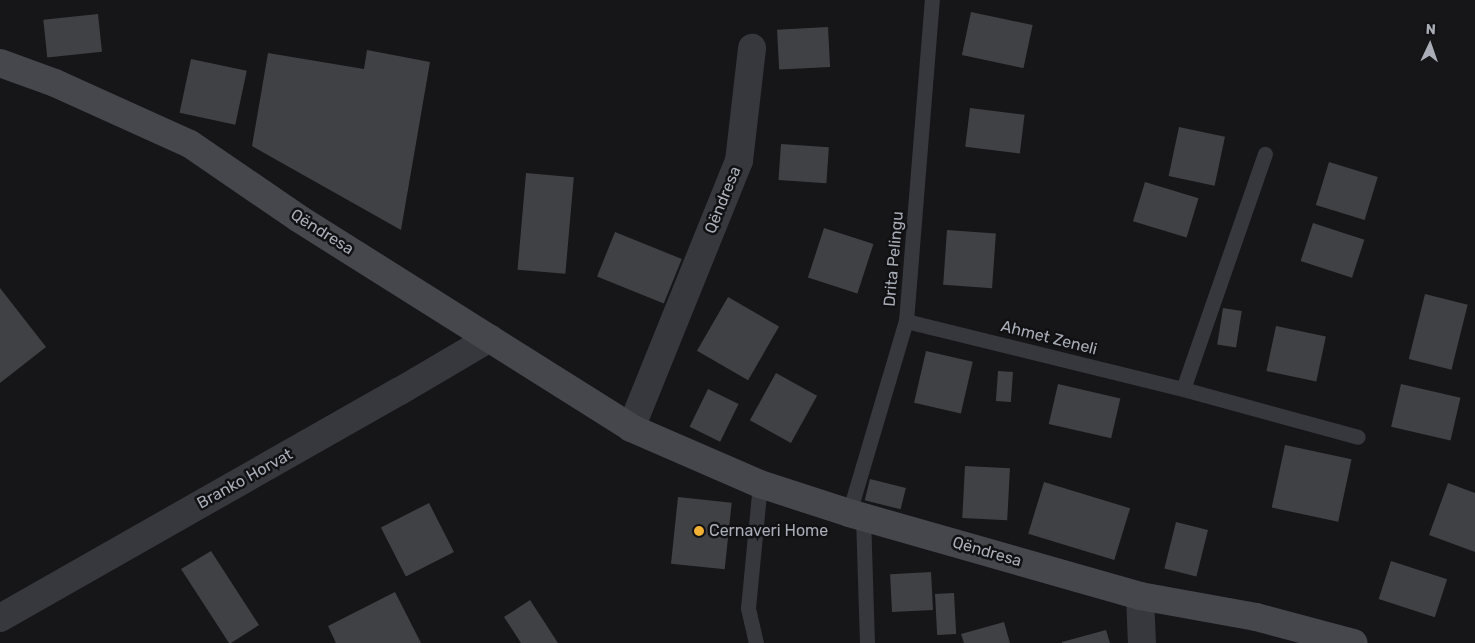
<!DOCTYPE html>
<html>
<head>
<meta charset="utf-8">
<style>
	body { margin:0 }
	#map { position:relative; width:1475px; height:643px; overflow:hidden; background:#161618; font-family:Rubik,sans-serif }
	div>[style] { position:absolute }
	.building>* { inset:0; background:#404145; transform-origin:0 0 }
	.lane>* { height:15px; margin:-7.5px; padding:0 7.5px; transform-origin:7.5px; border-radius:7.5px; background:#37383d }
	.street>* { height:28px; margin:-14px; padding:0 14px; transform-origin:14px; border-radius:14px; background:#37383d }
	.secondary>* { height:28px; margin:-14px; padding:0 14px; transform-origin:14px; border-radius:14px; background:#45474d }
	.dots>* { width:14px; height:14px; translate:-50% -50%; box-sizing:border-box; border:2px solid #111113; border-radius:50% }
	span { translate:-50% -50%; white-space:nowrap; text-align:center; line-height:1.15; -webkit-text-stroke:5px #111113; paint-order:stroke }
	.street-label { font-size:16px; color:#a8adb8 }
	.poi-label { font-size:16px; color:#a8adb8 }
	.left { translate:0 -50%; text-align:left }
	.north { position:absolute; left:1405px; top:20px; width:50px; height:50px; -webkit-text-stroke:4px #111113; paint-order:stroke; rotate:3deg; font-size:14px; font-weight:700; line-height:20px; text-align:center; color:#a8adb8 }
	.north::after { content:''; display:block; margin:auto; width:18px; height:22px; background:#a8adb8; clip-path:polygon(50% 0,100% 100%,50% 72%,0 100%) }
</style>
</head>
<body>
<div id="map">
	<div class="building">
		<i style="left:971px;top:12px;width:63px;height:44px;rotate:12deg"></i>
		<i style="left:98px;top:14px;width:38px;height:55px;rotate:84deg"></i>
		<i style="left:828px;top:27px;width:40px;height:51px;rotate:87deg"></i>
		<i style="clip-path:polygon(367px 50px,430px 62px,401px 230px,252px 146px,268px 53px,364px 69px)"></i>
		<i style="left:191px;top:59px;width:57px;height:55px;rotate:12deg"></i>
		<i style="left:970px;top:108px;width:55px;height:39px;rotate:7deg"></i>
		<i style="left:1179px;top:127px;width:47px;height:50px;rotate:12deg"></i>
		<i style="left:781px;top:144px;width:48px;height:36px;rotate:4deg"></i>
		<i style="left:1329px;top:162px;width:51px;height:45px;rotate:17deg"></i>
		<i style="left:526px;top:173px;width:48px;height:97px;rotate:5deg"></i>
		<i style="left:1145px;top:182px;width:56px;height:41px;rotate:17deg"></i>
		<i style="left:1313px;top:223px;width:54px;height:40px;rotate:18deg"></i>
		<i style="left:824px;top:228px;width:52px;height:52px;rotate:18deg"></i>
		<i style="left:947px;top:230px;width:49px;height:55px;rotate:4deg"></i>
		<i style="left:615px;top:232px;width:72px;height:48px;rotate:22deg"></i>
		<i style="clip-path:polygon(0 288px,46px 347px,0 383px)"></i>
		<i style="left:1425px;top:294px;width:44px;height:67px;rotate:14deg"></i>
		<i style="left:728px;top:297px;width:59px;height:62px;rotate:30deg"></i>
		<i style="left:1223px;top:308px;width:19px;height:37px;rotate:9deg"></i>
		<i style="left:1276px;top:326px;width:51px;height:46px;rotate:12deg"></i>
		<i style="left:926px;top:351px;width:48px;height:53px;rotate:13deg"></i>
		<i style="left:998px;top:371px;width:15px;height:30px;rotate:4deg"></i>
		<i style="left:776px;top:373px;width:47px;height:54px;rotate:29deg"></i>
		<i style="left:1058px;top:384px;width:64px;height:41px;rotate:13deg"></i>
		<i style="left:1401px;top:384px;width:61px;height:44px;rotate:13deg"></i>
		<i style="left:708px;top:389px;width:34px;height:42px;rotate:26deg"></i>
		<i style="left:1285px;top:445px;width:68px;height:64px;rotate:12deg"></i>
		<i style="left:965px;top:466px;width:45px;height:52px;rotate:3deg"></i>
		<i style="left:870px;top:479px;width:37px;height:22px;rotate:14deg"></i>
		<i style="left:1044px;top:482px;width:90px;height:54px;rotate:17deg"></i>
		<i style="clip-path:polygon(1448px 483px,1475px 493px,1475px 552px,1429px 535px)"></i>
		<i style="left:678px;top:497px;width:54px;height:67px;rotate:6deg"></i>
		<i style="left:429px;top:503px;width:55px;height:54px;rotate:63deg"></i>
		<i style="left:1176px;top:522px;width:33px;height:48px;rotate:14deg"></i>
		<i style="clip-path:polygon(211px 551px,259px 625px,231px 643px,229px 643px,181px 569px)"></i>
		<i style="left:1391px;top:561px;width:59px;height:40px;rotate:18deg"></i>
		<i style="left:931px;top:572px;width:38px;height:41px;rotate:87deg"></i>
		<i style="clip-path:polygon(395px 592px,421px 643px,336px 643px,328px 626px)"></i>
		<i style="left:954px;top:593px;width:41px;height:19px;rotate:87deg"></i>
		<i style="clip-path:polygon(530px 600px,558px 643px,521px 643px,504px 617px)"></i>
		<i style="clip-path:polygon(1004px 622px,1010px 643px,964px 643px,961px 634px)"></i>
		<i style="clip-path:polygon(1106px 630px,1110px 643px,1062px 643px,1062px 642px)"></i>
	</div>
	<div class="lane">
		<i style="left:906px;top:321px;width:285px;rotate:13.8deg"></i>
		<i style="left:1183px;top:389px;width:181px;rotate:15.3deg"></i>
		<i style="left:1183px;top:389px;width:249px;rotate:-70.8deg"></i>
		<i style="left:849px;top:513px;width:200px;rotate:-73.5deg"></i>
		<i style="left:906px;top:321px;width:322px;rotate:-85.4deg"></i>
		<i style="left:863px;top:516px;width:127px;rotate:88.2deg"></i>
		<i style="left:756px;top:643px;width:36px;rotate:-103deg"></i>
		<i style="left:748px;top:608px;width:125px;rotate:-84.5deg"></i>
	</div>
	<div class="street">
		<i style="left:631px;top:428px;width:288px;rotate:-68deg"></i>
		<i style="left:739px;top:161px;width:114px;rotate:-83.4deg"></i>
		<i style="left:1140px;top:596px;width:47px;rotate:87.6deg"></i>
		<i style="left:0;top:618px;width:460px;rotate:-29.6deg"></i>
		<i style="left:400px;top:391px;width:104px;rotate:-30.5deg"></i>
	</div>
	<div class="secondary">
		<i style="left:0;top:63px;width:59px;rotate:20deg"></i>
		<i style="left:55px;top:83px;width:148px;rotate:24.3deg"></i>
		<i style="left:190px;top:144px;width:131px;rotate:34.4deg"></i>
		<i style="left:298px;top:218px;width:394px;rotate:32.2deg"></i>
		<i style="left:631px;top:428px;width:141px;rotate:23.5deg"></i>
		<i style="left:760px;top:484px;width:94px;rotate:18deg"></i>
		<i style="left:849px;top:513px;width:303px;rotate:15.9deg"></i>
		<i style="left:1140px;top:596px;width:118px;rotate:10.3deg"></i>
		<i style="left:1256px;top:617px;width:101px;rotate:14.9deg"></i>
	</div>
	<div class="dots">
		<i style="left:699px;top:531px;background:#f2b134"></i>
	</div>
	<div class="street-label">
		<span style="left:723px;top:200px;rotate:-68deg">Qëndresa</span>
		<span style="left:322px;top:232px;rotate:32deg">Qëndresa</span>
		<span style="left:894px;top:259px;rotate:-85deg">Drita Pelingu</span>
		<span style="left:1049px;top:338px;rotate:14deg">Ahmet Zeneli</span>
		<span style="left:245px;top:479px;rotate:-29deg">Branko Horvat</span>
		<span style="left:987px;top:552px;rotate:16deg">Qëndresa</span>
	</div>
	<div class="poi-label">
		<span class="left" style="left:709px;top:531px">Cernaveri Home</span>
	</div>
	<div class="north">N</div>
</div>
</body>
</html>
